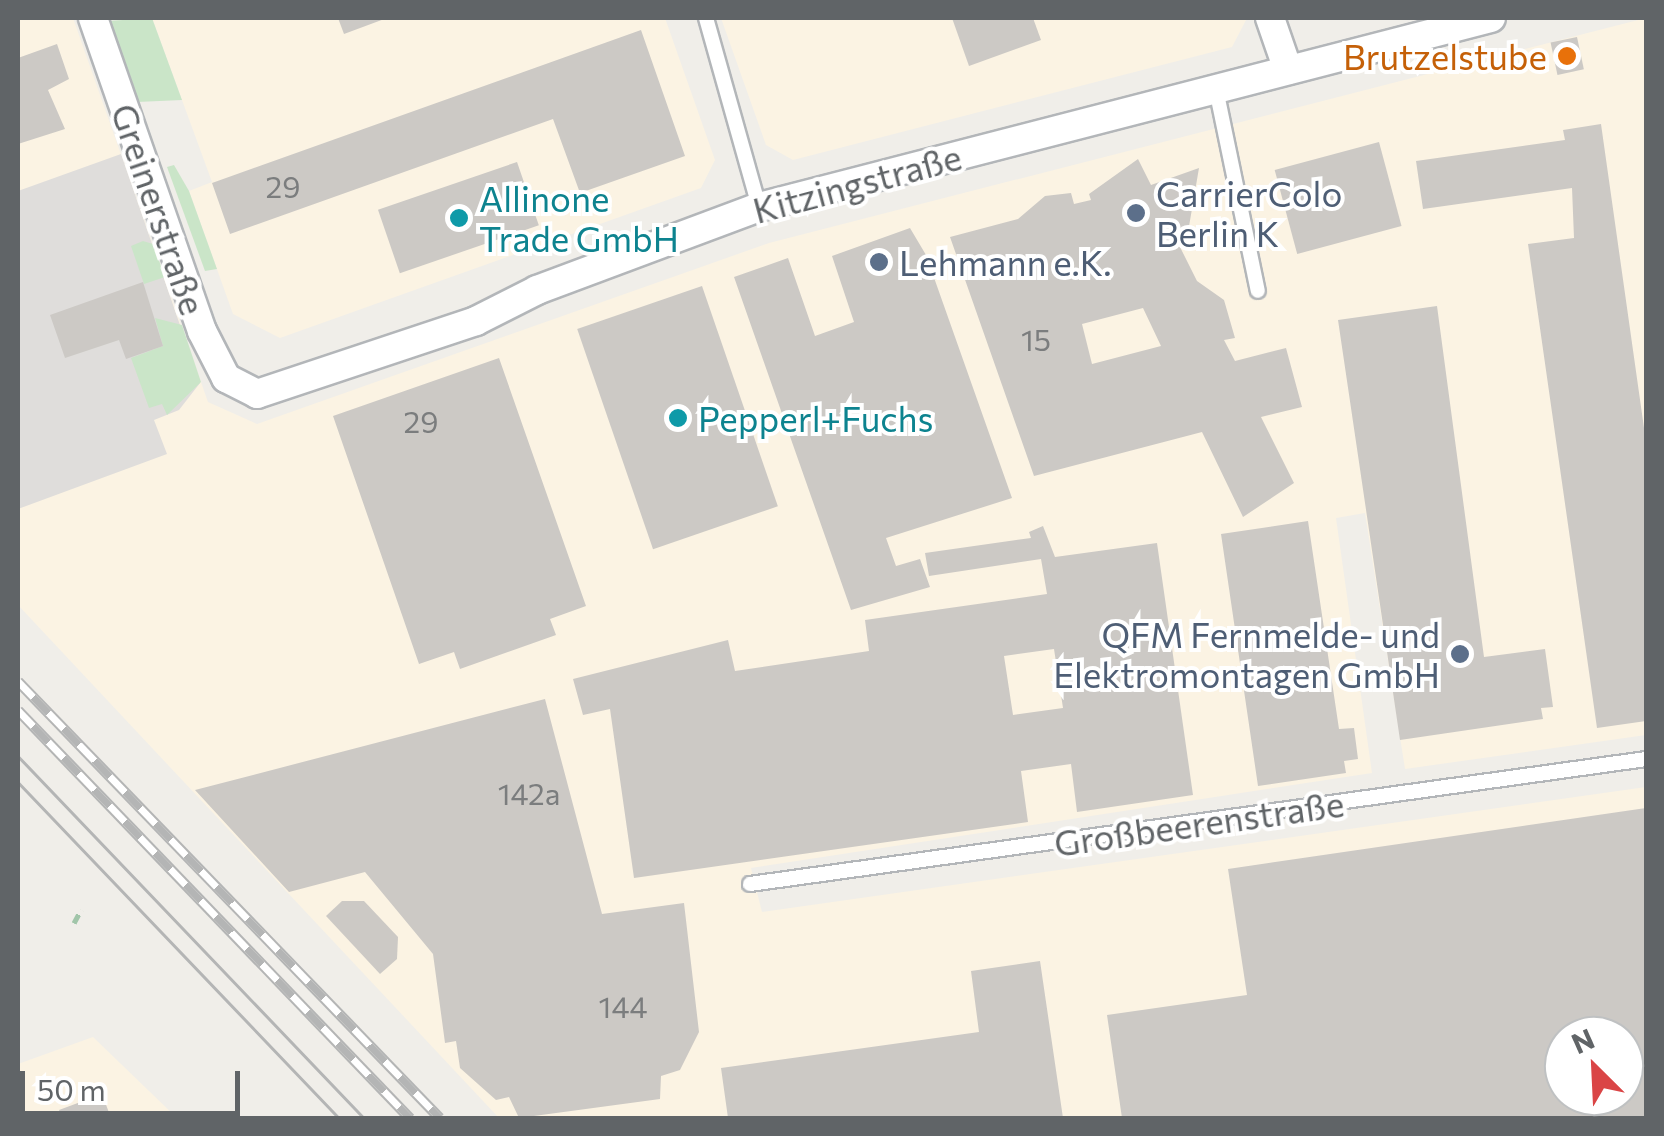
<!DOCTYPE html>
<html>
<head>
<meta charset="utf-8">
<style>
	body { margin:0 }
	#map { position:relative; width:1664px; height:1136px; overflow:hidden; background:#f0eee9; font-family:Commissioner,sans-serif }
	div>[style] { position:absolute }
	.commercial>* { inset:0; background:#fbf3e3 }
	.industrial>* { inset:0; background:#dfdddb }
	.green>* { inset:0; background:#cae5c8 }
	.building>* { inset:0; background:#ccc9c5; transform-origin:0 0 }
	.path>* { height:5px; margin-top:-2.5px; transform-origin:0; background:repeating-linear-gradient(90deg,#a1c5a9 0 10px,transparent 0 15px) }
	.roads { filter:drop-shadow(2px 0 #b3b6b9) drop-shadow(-2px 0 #b3b6b9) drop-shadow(0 2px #b3b6b9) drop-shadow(0 -2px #b3b6b9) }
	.lane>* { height:14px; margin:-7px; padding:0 7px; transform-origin:7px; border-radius:7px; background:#fff }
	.street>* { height:28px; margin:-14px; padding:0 14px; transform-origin:14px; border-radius:14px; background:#fff }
	.tram>* { height:2.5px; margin:-1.25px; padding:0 1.25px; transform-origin:1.25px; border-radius:1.25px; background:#b4b5b5 }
	.rail>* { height:11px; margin-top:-5.5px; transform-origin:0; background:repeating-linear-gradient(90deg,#fff 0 22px,#b4b5b5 0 44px); box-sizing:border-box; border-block:2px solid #b4b5b5 }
	.dots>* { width:28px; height:28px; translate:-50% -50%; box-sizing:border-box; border:5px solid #fff; border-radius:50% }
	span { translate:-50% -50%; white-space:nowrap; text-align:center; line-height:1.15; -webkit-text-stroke:8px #fff; paint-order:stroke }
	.number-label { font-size:30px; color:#7b7d7e }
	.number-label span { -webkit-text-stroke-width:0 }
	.food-label { font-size:35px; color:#c56008 }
	.right { translate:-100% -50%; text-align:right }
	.street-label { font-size:35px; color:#606467 }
	.service-label { font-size:35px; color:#4e5e75 }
	.left { translate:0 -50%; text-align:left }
	.culture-label { font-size:35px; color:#0d838f }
	.frame { position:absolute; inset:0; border:20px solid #606467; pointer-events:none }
	.north { position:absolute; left:1544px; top:1016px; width:100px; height:100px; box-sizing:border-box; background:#fff; border:2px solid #bfc1c2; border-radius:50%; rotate:336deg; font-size:28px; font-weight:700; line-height:40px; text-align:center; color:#606467 }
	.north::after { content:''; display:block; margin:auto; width:35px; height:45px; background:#da4546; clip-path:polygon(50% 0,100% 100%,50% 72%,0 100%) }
	.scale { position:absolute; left:20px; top:1071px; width:220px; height:45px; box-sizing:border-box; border:5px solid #606467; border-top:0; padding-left:12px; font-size:30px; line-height:35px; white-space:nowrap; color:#606467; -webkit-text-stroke:8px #fff; paint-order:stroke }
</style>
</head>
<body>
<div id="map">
	<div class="commercial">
		<i style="clip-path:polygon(evenodd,18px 18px,73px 18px,208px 402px,257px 424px,769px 243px,1646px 18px,1646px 735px,1405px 769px,1365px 513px,1336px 518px,1372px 773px,751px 868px,762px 912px,1646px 787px,1646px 1118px,499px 1118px,18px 605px,18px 18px,1564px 1036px,1624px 1036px,1624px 1096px,1564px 1096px,1564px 1036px)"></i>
		<i style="clip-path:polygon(152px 18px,665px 18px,715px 160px,701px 188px,280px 338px,233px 314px,189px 191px,212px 182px)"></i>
		<i style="clip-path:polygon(721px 18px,1246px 18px,1246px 20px,1232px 47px,793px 160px,766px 145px)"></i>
		<i style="clip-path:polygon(93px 1037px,177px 1118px,18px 1118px,18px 1064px)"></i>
	</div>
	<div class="industrial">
		<i style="clip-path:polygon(121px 154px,200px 383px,179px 410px,154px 420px,167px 454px,18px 509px,18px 191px)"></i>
	</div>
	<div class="green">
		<i style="clip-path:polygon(152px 18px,182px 100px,137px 102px,108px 21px)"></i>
		<i style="clip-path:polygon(174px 165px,189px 191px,217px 269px,205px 271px,167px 167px)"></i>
		<i style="clip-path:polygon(143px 241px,153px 244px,165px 277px,144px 284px,131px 246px)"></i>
		<i style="clip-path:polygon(155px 318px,182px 325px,201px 382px,167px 415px,162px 404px,149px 408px,131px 358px,163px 346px)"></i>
	</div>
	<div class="building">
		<i style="clip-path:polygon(338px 18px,387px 18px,344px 34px)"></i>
		<i style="clip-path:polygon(952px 18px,1033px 18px,1041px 40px,969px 66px)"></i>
		<i style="clip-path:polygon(641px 30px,685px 156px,580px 193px,553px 119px,230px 234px,212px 183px)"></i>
		<i style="left:1577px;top:37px;width:33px;height:27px;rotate:78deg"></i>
		<i style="clip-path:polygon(57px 44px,69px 79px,48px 90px,65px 129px,18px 144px,18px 58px)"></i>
		<i style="clip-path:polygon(1601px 124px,1646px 442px,1646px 721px,1597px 728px,1528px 244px,1574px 238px,1572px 188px,1423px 209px,1416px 161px,1565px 140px,1563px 130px)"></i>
		<i style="left:1379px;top:142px;width:87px;height:108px;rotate:75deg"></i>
		<i style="clip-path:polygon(evenodd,1138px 159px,1151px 185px,1199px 168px,1187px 238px,1177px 241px,1197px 281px,1224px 300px,1235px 338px,1224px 340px,1235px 361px,1286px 348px,1302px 407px,1261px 417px,1294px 483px,1243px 517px,1202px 432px,1034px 476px,950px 237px,1018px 219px,1045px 196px,1071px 193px,1074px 204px,1091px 200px,1089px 194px,1138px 159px,1143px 308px,1161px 346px,1092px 364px,1082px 324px,1143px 308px)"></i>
		<i style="left:517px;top:162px;width:67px;height:147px;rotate:71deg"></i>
		<i style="clip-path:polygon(910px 228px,926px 255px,1012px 498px,886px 538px,896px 566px,920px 559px,930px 587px,851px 610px,734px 277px,788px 258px,815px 336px,854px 322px,832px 256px)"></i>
		<i style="clip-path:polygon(143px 282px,163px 346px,126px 359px,119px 340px,65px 358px,50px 315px)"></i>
		<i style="left:702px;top:286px;width:233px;height:132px;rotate:71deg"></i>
		<i style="clip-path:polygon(1437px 306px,1484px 657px,1545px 649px,1553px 707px,1541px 708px,1543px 719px,1400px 740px,1338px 320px)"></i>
		<i style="clip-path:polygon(499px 358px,586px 606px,550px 619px,556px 635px,460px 669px,454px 652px,419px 664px,333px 416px)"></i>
		<i style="clip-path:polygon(1308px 521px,1339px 729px,1354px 728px,1358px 759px,1344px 761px,1346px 773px,1258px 786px,1221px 534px)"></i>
		<i style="clip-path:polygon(evenodd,1043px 526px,1055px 557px,1157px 543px,1193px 795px,1077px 812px,1071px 764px,1021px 771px,1028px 822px,634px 878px,610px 709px,583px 715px,573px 679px,728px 640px,735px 671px,869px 651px,865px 620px,1047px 594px,1041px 559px,929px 576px,925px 553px,1031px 538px,1029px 532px,1043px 526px,1054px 649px,1063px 708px,1013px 715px,1004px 656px,1054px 649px)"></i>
		<i style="clip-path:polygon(545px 699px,602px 914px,684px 903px,699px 1032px,680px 1070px,661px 1076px,660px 1099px,519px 1118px,509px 1097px,496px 1100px,460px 1068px,456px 1041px,445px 1043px,433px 954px,365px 872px,289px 892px,195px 790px)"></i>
		<i style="clip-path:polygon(evenodd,1646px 808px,1646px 1118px,1122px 1118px,1107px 1015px,1247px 995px,1228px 869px,1646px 808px,1564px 1036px,1624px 1036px,1624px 1096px,1564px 1096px,1564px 1036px)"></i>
		<i style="clip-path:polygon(342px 901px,364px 901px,398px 937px,397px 959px,380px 974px,326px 916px)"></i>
		<i style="clip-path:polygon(1040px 961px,1063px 1118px,728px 1118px,721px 1068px,979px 1032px,971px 971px)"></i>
		<i style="clip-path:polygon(102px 1094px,111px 1118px,62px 1118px,59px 1110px)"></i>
	</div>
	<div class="path">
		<i style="left:74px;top:923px;width:15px;rotate:-62deg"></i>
	</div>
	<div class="roads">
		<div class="lane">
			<i style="left:706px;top:18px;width:196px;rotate:74.3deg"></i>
			<i style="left:1216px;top:89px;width:206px;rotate:78.3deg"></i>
			<i style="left:750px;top:884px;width:905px;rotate:-7.94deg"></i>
		</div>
		<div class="street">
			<i style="left:93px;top:18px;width:331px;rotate:70.8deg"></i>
			<i style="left:202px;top:331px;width:53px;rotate:62.9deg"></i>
			<i style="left:226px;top:378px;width:35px;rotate:27deg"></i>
			<i style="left:257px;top:394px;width:231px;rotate:-18.4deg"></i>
			<i style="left:476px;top:321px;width:68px;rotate:-26.9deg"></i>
			<i style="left:537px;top:290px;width:237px;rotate:-20.5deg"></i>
			<i style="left:759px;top:207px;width:756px;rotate:-14.48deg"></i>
			<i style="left:1270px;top:18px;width:55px;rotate:70.9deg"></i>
		</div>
	</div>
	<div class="tram">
		<i style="left:18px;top:756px;width:501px;rotate:46.29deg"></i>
		<i style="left:18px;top:782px;width:465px;rotate:46.3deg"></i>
	</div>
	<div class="rail">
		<i style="left:18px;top:681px;width:607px;rotate:46deg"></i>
		<i style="left:18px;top:710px;width:566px;rotate:46.15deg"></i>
	</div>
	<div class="dots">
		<i style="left:1567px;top:56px;background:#e8710a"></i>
		<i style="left:1136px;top:213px;background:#5c6f8a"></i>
		<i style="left:459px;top:218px;background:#0f9aa8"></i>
		<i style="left:879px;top:262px;background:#5c6f8a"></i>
		<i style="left:678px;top:418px;background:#0f9aa8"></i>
		<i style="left:1460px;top:654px;background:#5c6f8a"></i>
	</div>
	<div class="number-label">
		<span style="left:283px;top:186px">29</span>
		<span style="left:1036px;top:339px">15</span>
		<span style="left:421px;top:421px">29</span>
		<span style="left:529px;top:793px">142a</span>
		<span style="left:623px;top:1006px">144</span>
	</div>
	<div class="food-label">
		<span class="right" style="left:1547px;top:56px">Brutzelstube</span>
	</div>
	<div class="street-label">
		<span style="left:857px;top:183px;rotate:-15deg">Kitzingstraße</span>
		<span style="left:159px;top:209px;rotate:71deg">Greinerstraße</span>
		<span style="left:1199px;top:823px;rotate:-8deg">Großbeerenstraße</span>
	</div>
	<div class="service-label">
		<span class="left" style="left:1156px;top:213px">CarrierColo<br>Berlin K</span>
		<span class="left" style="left:899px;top:262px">Lehmann e.K.</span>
		<span class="right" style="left:1440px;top:654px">QFM Fernmelde- und<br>Elektromontagen GmbH</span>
	</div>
	<div class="culture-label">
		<span class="left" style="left:479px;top:218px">Allinone<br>Trade GmbH</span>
		<span class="left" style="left:698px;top:418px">Pepperl+Fuchs</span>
	</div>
	<div class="frame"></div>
	<div class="north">N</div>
	<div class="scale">50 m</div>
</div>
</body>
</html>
